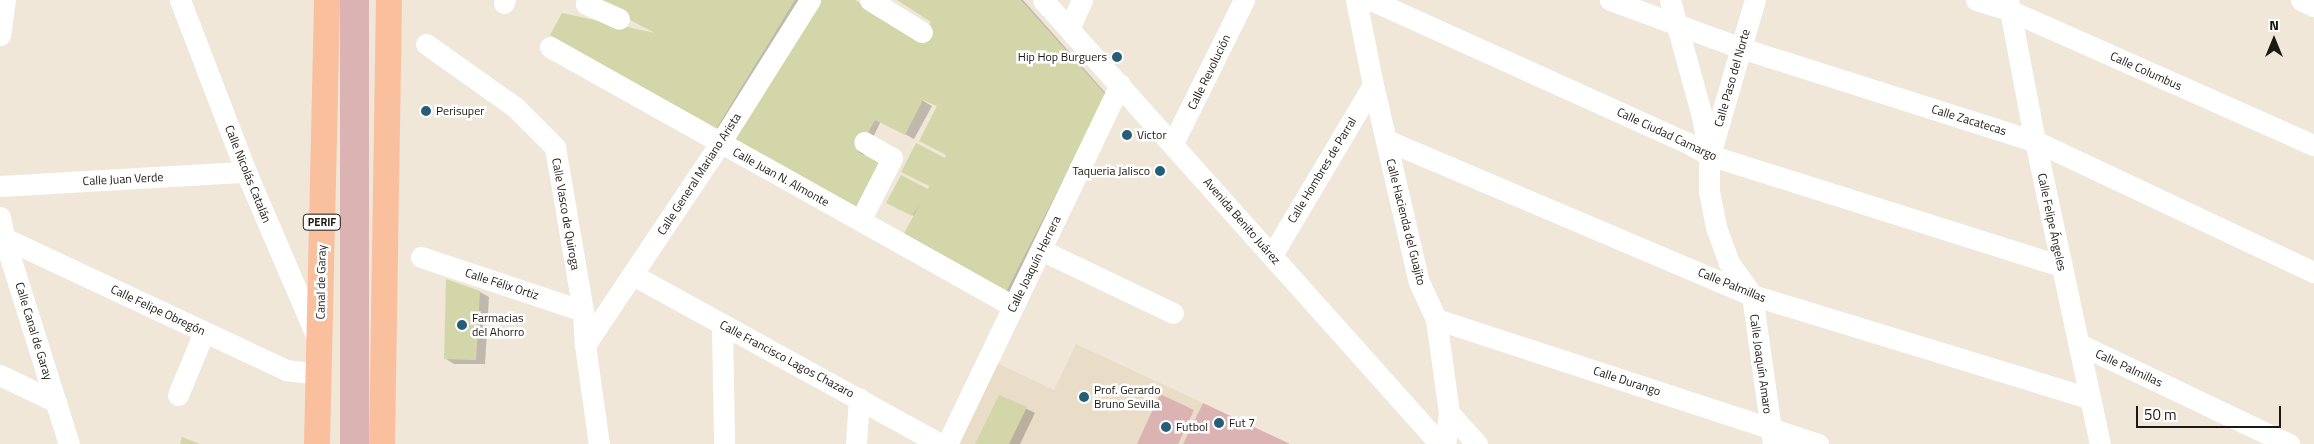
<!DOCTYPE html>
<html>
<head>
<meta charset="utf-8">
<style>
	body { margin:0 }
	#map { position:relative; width:2314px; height:444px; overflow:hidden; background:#f0e7d9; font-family:"Titillium Web",sans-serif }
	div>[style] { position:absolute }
	.built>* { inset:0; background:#eaddc8 }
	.green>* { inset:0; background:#dbb3b2; transform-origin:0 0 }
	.shadow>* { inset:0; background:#0003 }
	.building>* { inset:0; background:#d3d6a8 }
	.minor>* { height:21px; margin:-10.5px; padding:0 10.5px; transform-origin:10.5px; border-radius:10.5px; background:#fff }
	.major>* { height:26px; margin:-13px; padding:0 13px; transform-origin:13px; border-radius:13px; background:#fabf9d }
	.dots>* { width:14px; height:14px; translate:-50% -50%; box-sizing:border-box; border:2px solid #fff; border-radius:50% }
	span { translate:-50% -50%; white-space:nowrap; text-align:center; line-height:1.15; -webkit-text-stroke:5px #fff; paint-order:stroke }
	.shield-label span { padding:1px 4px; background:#fff; border:1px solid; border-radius:4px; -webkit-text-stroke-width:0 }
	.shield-label { font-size:11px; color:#1c1914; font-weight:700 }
	.poi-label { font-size:12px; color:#1c1914 }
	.right { translate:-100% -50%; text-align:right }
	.left { translate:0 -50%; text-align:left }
	.street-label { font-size:12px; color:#1c1914 }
	.north { position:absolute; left:2249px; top:15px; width:50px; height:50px; -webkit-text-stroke:4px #fff; paint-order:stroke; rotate:0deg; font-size:14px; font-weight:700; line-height:20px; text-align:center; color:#1c1914 }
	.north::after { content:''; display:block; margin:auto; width:18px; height:22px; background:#1c1914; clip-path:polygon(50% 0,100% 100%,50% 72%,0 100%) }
	.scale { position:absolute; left:2136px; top:406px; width:145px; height:22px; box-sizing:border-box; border:2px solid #1c1914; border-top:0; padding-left:6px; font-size:15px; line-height:18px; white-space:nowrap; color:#1c1914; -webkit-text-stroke:4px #fff; paint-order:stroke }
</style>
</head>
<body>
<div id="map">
	<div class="built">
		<i style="clip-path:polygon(1076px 344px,1203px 403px,1183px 444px,955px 444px,995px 362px,1054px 390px)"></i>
	</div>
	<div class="green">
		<i style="left:340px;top:0;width:29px;height:444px"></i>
		<i style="clip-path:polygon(1160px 394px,1194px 410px,1178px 444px,1137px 444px)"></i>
		<i style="clip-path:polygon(1203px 403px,1288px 443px,1290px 444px,1183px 444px)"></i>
	</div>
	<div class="shadow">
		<i style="clip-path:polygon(597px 0,804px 0,722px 131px,552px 35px,659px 35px)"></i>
		<i style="clip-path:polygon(854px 0,921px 42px,933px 21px,899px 0,1023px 0,1111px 99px,1011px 296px,914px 216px,896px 207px,928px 191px,948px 155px,938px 106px,921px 97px,920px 99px,932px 106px,914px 139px,881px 121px,864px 156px,733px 141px)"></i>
		<i style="clip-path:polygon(480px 292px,489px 297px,485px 364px,454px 364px,446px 359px)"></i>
		<i style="clip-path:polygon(1000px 396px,1035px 413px,1020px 444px,977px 444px)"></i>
	</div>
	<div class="building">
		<i style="clip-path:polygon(596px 0,795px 0,716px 129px,550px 35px,562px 13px,655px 33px,595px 2px)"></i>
		<i style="clip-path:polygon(819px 0,855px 0,920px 40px,931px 22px,897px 0,1021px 0,1106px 95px,1005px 294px,902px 237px,920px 204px,912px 216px,886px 203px,901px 175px,928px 189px,929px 186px,901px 172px,916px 143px,945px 158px,946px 155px,919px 141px,937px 106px,923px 100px,905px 135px,875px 120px,858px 152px,879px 163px,855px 211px,731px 142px)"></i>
		<i style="clip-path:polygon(446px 279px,480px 291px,476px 360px,444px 359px)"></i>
		<i style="clip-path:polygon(999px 395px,1027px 407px,1009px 444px,975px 444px)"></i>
		<i style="clip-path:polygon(182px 437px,200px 444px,180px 444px)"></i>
	</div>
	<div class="minor">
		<i style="left:180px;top:0;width:184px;rotate:69deg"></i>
		<i style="left:246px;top:172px;width:183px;rotate:66.8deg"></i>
		<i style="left:588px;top:0;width:4px;rotate:117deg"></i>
		<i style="left:586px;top:4px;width:36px;rotate:24deg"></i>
		<i style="left:870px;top:0;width:61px;rotate:31.6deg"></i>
		<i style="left:1043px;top:0;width:596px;rotate:48.2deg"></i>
		<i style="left:1356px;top:0;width:87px;rotate:78.7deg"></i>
		<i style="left:1373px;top:85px;width:202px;rotate:76.9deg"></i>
		<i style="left:1419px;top:282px;width:41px;rotate:65.3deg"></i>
		<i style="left:1436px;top:319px;width:95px;rotate:82.1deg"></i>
		<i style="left:1449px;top:413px;width:31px;rotate:97deg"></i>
		<i style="left:1371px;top:0;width:348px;rotate:24.3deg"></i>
		<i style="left:1688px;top:143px;width:24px;rotate:30deg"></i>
		<i style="left:1709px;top:155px;width:369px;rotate:17.5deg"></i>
		<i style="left:1610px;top:0;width:140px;rotate:20.1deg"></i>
		<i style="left:1741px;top:48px;width:308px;rotate:17.6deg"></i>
		<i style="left:2035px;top:141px;width:308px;rotate:25.2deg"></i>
		<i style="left:1670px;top:0;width:120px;rotate:74.6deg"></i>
		<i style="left:1702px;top:116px;width:40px;rotate:80deg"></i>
		<i style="left:1709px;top:155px;width:36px;rotate:90deg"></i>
		<i style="left:1709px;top:191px;width:37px;rotate:79deg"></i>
		<i style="left:1716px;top:227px;width:38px;rotate:70deg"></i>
		<i style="left:1729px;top:263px;width:39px;rotate:54deg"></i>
		<i style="left:1752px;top:295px;width:150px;rotate:82deg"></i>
		<i style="left:1976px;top:0;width:37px;rotate:17deg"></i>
		<i style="left:2011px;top:11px;width:331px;rotate:23.9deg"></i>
		<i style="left:2008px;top:0;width:144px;rotate:79.2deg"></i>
		<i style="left:2035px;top:141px;width:310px;rotate:77.9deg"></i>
		<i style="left:2301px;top:0;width:14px;rotate:25deg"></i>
		<i style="left:504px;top:3px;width:3px;rotate:-72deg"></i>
		<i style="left:1069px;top:29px;width:32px;rotate:-66deg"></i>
		<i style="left:0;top:35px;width:35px;rotate:-82deg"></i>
		<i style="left:426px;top:44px;width:109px;rotate:35.3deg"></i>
		<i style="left:515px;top:107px;width:57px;rotate:45deg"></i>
		<i style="left:555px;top:147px;width:166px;rotate:80.3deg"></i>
		<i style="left:583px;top:311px;width:34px;rotate:87deg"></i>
		<i style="left:585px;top:345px;width:100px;rotate:82deg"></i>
		<i style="left:550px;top:47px;width:531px;rotate:29.22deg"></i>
		<i style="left:1386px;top:140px;width:397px;rotate:23deg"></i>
		<i style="left:1752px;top:295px;width:352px;rotate:17deg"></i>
		<i style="left:1173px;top:143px;width:160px;rotate:-63.6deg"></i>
		<i style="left:1711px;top:151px;width:157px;rotate:-73.8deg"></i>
		<i style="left:0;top:186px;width:246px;rotate:-3.3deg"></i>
		<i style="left:863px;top:215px;width:64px;rotate:-63deg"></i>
		<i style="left:892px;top:158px;width:32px;rotate:-150deg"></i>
		<i style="left:0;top:217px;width:21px;rotate:79deg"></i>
		<i style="left:4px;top:238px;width:216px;rotate:72.5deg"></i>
		<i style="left:0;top:236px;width:316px;rotate:25.1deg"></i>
		<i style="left:286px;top:370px;width:33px;rotate:7deg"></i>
		<i style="left:1041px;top:250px;width:146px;rotate:25.5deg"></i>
		<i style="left:1272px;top:255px;width:198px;rotate:-59.3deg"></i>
		<i style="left:421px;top:257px;width:171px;rotate:18.4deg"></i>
		<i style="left:633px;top:275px;width:351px;rotate:28.8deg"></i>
		<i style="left:1436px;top:319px;width:402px;rotate:18.1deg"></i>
		<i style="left:722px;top:324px;width:120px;rotate:89deg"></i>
		<i style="left:2079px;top:344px;width:233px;rotate:25.5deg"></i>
		<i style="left:585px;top:345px;width:243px;rotate:-56.2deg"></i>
		<i style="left:720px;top:143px;width:169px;rotate:-57.8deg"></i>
		<i style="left:0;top:375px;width:62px;rotate:25.7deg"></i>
		<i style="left:178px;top:395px;width:68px;rotate:-67.6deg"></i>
		<i style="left:1449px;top:413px;width:42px;rotate:47.9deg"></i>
		<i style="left:856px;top:444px;width:46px;rotate:-86.3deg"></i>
		<i style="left:947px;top:444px;width:399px;rotate:-64.3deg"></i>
	</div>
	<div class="major">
		<i style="left:317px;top:444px;width:444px;rotate:-88.7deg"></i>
		<i style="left:382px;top:444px;width:444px;rotate:-89.1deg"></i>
	</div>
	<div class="dots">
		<i style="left:1117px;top:57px;background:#265e78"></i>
		<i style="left:426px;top:111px;background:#265e78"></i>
		<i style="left:1127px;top:135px;background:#265e78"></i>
		<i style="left:1160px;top:171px;background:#265e78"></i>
		<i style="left:462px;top:325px;background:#265e78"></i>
		<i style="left:1084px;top:397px;background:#265e78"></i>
		<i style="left:1219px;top:423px;background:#265e78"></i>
		<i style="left:1166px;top:427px;background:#265e78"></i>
	</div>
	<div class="shield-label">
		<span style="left:322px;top:222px">PERIF</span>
	</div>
	<div class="poi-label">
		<span class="right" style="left:1107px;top:57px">Hip Hop Burguers</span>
		<span class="left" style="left:436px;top:111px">Perisuper</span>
		<span class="left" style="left:1137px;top:135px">Victor</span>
		<span class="right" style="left:1150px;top:171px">Taqueria Jalisco</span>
		<span class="left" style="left:472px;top:325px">Farmacias<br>del Ahorro</span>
		<span class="left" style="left:1094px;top:397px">Prof. Gerardo<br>Bruno Sevilla</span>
		<span class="left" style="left:1229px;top:423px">Fut 7</span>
		<span class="left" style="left:1176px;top:427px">Futbol</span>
	</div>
	<div class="street-label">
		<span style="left:2146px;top:71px;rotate:24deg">Calle Columbus</span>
		<span style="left:1209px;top:72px;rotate:-64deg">Calle Revolución</span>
		<span style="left:1732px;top:78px;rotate:-74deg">Calle Paso del Norte</span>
		<span style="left:1969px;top:120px;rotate:17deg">Calle Zacatecas</span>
		<span style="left:1667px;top:134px;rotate:25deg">Calle Ciudad Camargo</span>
		<span style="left:1322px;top:170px;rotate:-59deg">Calle Hombres de Parral</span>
		<span style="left:248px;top:174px;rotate:68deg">Calle Nicolás Catalán</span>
		<span style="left:699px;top:174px;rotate:-57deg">Calle General Mariano Arista</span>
		<span style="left:781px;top:177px;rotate:29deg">Calle Juan N. Almonte</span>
		<span style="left:123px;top:179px;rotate:-3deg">Calle Juan Verde</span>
		<span style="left:566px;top:214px;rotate:80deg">Calle Vasco de Quiroga</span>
		<span style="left:1242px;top:221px;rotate:49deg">Avenida Benito Juárez</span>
		<span style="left:1406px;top:222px;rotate:76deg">Calle Hacienda del Guajito</span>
		<span style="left:2052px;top:222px;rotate:78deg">Calle Felipe Ángeles</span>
		<span style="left:1034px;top:264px;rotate:-64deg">Calle Joaquín Herrera</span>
		<span style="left:321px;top:282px;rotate:-89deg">Canal de Garay</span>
		<span style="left:502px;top:284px;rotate:18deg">Calle Félix Ortiz</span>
		<span style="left:1732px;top:285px;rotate:22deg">Calle Palmillas</span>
		<span style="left:158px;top:310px;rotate:25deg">Calle Felipe Obregón</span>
		<span style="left:34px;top:331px;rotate:73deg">Calle Canal de Garay</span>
		<span style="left:787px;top:359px;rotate:28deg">Calle Francisco Lagos Chazaro</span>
		<span style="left:1761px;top:364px;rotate:82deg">Calle Joaquín Amaro</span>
		<span style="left:2129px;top:368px;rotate:25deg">Calle Palmillas</span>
		<span style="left:1627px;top:381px;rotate:18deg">Calle Durango</span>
	</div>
	<div class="north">N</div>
	<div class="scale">50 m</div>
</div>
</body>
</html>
